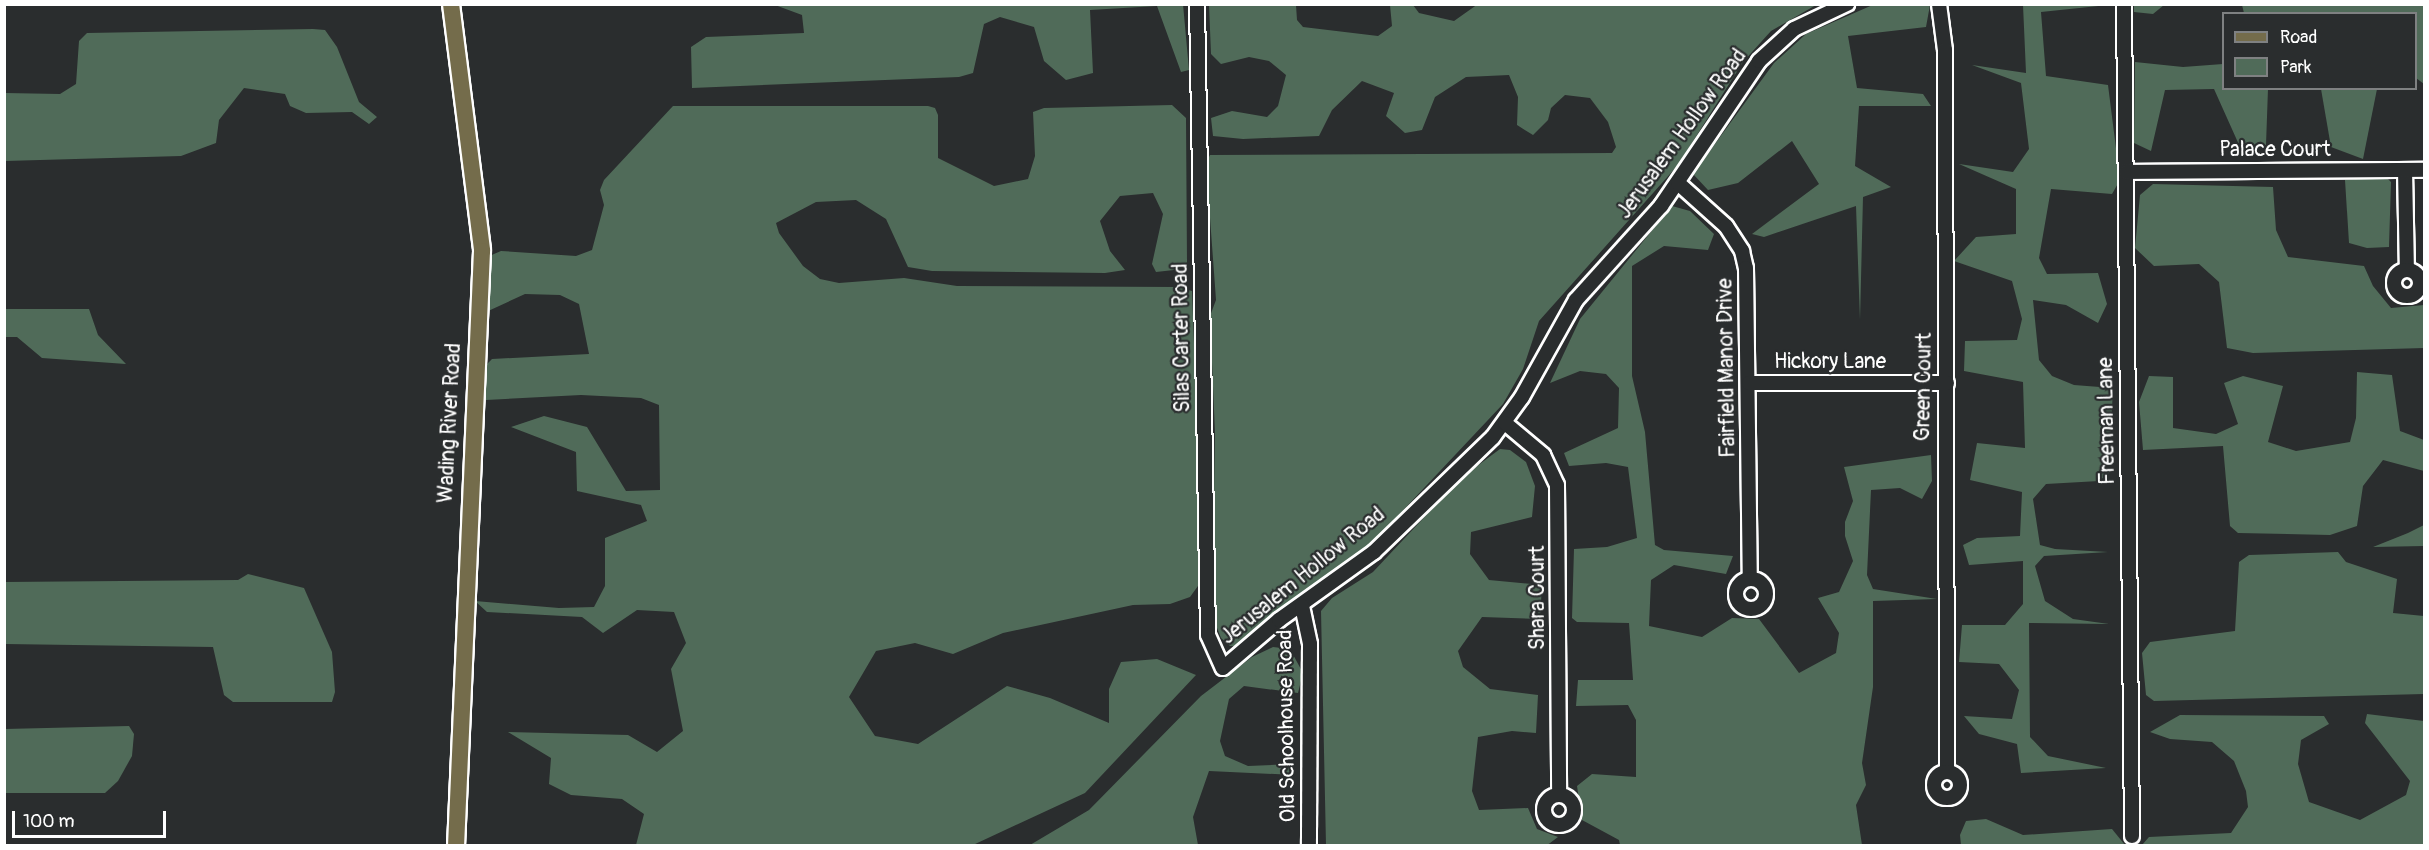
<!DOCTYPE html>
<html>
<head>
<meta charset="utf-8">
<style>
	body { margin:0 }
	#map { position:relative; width:2429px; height:850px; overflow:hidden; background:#2a2d2e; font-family:Pangolin,sans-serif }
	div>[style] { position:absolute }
	.green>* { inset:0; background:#506b59 }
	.roads { filter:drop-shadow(2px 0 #fff) drop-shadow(-2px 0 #fff) drop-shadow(0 2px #fff) drop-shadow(0 -2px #fff) }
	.minor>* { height:14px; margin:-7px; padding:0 7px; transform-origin:7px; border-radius:7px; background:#2a2d2e }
	.minor>.ring { margin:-7px; padding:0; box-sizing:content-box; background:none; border:14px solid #2a2d2e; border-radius:50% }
	.major>* { height:16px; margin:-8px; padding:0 8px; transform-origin:8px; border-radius:8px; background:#746c4b }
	span { translate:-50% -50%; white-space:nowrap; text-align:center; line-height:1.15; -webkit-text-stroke:4.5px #2a2d2e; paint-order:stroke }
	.street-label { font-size:21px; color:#fff }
	.frame { position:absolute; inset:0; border:6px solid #fff; pointer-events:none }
	.legend { position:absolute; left:2222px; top:12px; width:195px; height:78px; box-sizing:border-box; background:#2a2d2e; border:2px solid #7f8182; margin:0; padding:8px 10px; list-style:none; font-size:18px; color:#fff }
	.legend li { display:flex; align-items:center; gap:12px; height:30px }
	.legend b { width:30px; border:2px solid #7f8182 }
	.scale { position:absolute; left:12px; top:811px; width:154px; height:27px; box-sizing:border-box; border:3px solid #fff; border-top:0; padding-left:8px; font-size:18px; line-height:21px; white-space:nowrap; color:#fff; -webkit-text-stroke:4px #2a2d2e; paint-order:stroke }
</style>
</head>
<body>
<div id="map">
	<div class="green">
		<i style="clip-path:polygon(1183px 4px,1189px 70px,1181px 72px,1157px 6px,1090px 10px,1093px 73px,1066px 80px,1044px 61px,1034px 27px,1000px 17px,984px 24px,973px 73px,959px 77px,692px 88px,691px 47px,706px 37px,804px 33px,802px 15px,775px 5px)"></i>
		<i style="clip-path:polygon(1478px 4px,1816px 5px,1771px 31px,1743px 62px,1678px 165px,1539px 321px,1523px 369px,1503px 404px,1377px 538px,1239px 646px,1230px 646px,1221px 638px,1212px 615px,1215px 433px,1210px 316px,1216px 300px,1206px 163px,1210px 155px,1612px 153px,1616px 147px,1608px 122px,1590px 98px,1565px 95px,1551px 108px,1548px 120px,1533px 135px,1517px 125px,1518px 97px,1509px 75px,1466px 77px,1435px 97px,1422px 130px,1405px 133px,1386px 116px,1394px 93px,1362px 81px,1332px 110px,1319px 136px,1243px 139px,1213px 136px,1211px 118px,1232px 111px,1267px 117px,1278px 106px,1286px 75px,1269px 61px,1249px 57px,1221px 64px,1211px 54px,1209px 5px,1296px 5px,1297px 20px,1303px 27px,1378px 36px,1392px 26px,1390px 5px,1413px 5px,1419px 13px,1454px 21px)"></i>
		<i style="clip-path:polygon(1875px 4px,1930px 5px,1926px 27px,1848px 36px,1857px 88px,1923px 94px,1931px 106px,1859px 106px,1855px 166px,1891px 187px,1863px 197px,1860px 320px,1856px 206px,1764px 237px,1752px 234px,1819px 184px,1792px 141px,1738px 183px,1708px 190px,1693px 174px,1774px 63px,1806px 34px)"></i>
		<i style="clip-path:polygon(2023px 5px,2108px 5px,2041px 12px,2046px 76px,2108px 85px,2120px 180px,2112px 194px,2051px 189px,2039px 258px,2047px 274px,2098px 273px,2107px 304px,2098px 323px,2066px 305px,2033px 300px,2039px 360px,2052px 376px,2074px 385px,2113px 388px,2109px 473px,2099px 481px,2046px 484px,2033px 499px,2040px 545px,2055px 549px,2108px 552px,2044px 556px,2035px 566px,2045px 601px,2073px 619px,2109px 624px,2029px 623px,2030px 737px,2048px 756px,2106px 768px,2021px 773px,2017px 744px,1979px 734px,1964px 716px,2012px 719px,2019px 690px,1999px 664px,1959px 662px,1962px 625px,2005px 625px,2023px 604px,2023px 561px,1969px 565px,1963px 545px,1977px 538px,2020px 536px,2022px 492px,1970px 480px,1977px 443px,2025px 448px,2023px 382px,1964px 371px,1965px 341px,2017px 340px,2022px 319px,2012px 281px,1954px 261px,1976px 237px,2016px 234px,2016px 189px,1959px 164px,2013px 172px,2029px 149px,2021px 83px,1972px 65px,2026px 73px)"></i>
		<i style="clip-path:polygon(2134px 5px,2134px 4px,2164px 5px,2153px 14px,2134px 12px)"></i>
		<i style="clip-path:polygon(2242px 5px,2424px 5px,2424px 84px,2416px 78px,2416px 14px,2244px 13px)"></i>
		<i style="clip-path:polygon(313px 29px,325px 30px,337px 47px,359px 102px,377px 117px,369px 124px,352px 112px,306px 113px,290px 106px,285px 94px,244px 88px,219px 120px,216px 143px,181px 156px,5px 161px,5px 93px,60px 94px,76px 84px,79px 41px,87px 33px)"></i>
		<i style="clip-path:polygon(2135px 62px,2183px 67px,2223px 64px,2224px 88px,2268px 89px,2266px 145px,2240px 147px,2214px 89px,2165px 90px,2151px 151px,2134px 143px)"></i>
		<i style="clip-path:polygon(2321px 89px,2377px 89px,2363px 159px,2331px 147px)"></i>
		<i style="clip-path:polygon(1172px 105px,1186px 118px,1187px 262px,1183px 269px,1156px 272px,1152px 264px,1163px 214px,1153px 193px,1120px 196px,1100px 221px,1110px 251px,1125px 270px,1105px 273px,932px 271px,908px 267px,886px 219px,856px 200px,816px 202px,776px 223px,779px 233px,803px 266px,820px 279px,839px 283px,904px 278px,957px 286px,1178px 287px,1192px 291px,1203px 579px,1190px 597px,1170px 604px,1133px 605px,1003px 633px,953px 654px,915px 643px,876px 651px,849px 697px,875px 736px,918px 744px,1007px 686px,1050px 698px,1109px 723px,1109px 689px,1121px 662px,1157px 659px,1196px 675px,1085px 793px,973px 845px,636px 845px,644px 814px,622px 799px,571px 795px,549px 784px,551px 758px,508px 732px,628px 735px,657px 752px,683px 731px,671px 669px,686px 643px,674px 612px,637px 610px,603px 633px,582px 617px,487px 612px,475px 601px,559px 608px,594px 607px,605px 586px,605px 538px,647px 521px,641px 505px,577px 491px,576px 452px,511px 427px,544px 416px,587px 427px,626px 491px,660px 490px,659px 405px,641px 398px,581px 395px,486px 400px,483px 368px,492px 359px,589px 354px,579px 304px,560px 295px,525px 294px,486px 312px,487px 257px,501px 251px,576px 256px,592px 250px,604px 205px,600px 190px,604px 180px,673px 106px,928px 106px,935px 108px,938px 115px,938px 158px,994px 186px,1028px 179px,1035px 156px,1033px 112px,1044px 108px)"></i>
		<i style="clip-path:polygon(2385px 176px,2391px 182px,2389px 247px,2367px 248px,2349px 243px,2345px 180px)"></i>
		<i style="clip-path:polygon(2153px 184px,2273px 187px,2276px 230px,2288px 257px,2364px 266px,2373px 286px,2391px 308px,2424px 305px,2424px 348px,2253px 353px,2227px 348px,2219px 282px,2199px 264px,2154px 266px,2135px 248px,2140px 195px)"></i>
		<i style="clip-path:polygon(1672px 206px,1690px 211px,1714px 234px,1708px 250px,1664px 246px,1632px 266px,1632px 376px,1645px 432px,1655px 545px,1664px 550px,1733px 556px,1726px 574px,1674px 565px,1651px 580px,1649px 626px,1702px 637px,1732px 618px,1759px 619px,1799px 673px,1836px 653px,1839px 633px,1818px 598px,1839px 592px,1853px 561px,1845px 536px,1845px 522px,1853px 501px,1844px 467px,1931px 455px,1932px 481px,1922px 499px,1900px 488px,1871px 490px,1867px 575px,1873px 589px,1937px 599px,1873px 601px,1873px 687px,1862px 763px,1866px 785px,1856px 805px,1862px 845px,1620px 845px,1619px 840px,1582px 820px,1577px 786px,1592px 774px,1636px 777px,1636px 720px,1628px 705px,1576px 706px,1578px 680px,1633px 680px,1629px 623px,1577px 622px,1572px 618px,1574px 549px,1607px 547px,1637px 538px,1628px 467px,1606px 463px,1569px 466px,1564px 453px,1618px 428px,1619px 388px,1606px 374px,1580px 371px,1550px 383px,1580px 319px)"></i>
		<i style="clip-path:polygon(5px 309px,89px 309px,98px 335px,126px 364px,42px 358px,17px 337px,5px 337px)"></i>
		<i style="clip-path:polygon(2357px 372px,2392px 375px,2400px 431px,2424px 440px,2424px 471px,2383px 460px,2363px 486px,2357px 526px,2330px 535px,2238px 533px,2230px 526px,2223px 446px,2143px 450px,2139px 402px,2149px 376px,2173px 377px,2173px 428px,2216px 434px,2238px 424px,2224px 383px,2243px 376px,2283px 386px,2268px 442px,2296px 451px,2350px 442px,2356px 418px)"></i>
		<i style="clip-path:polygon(1500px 449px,1510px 450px,1526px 462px,1535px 486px,1532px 517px,1471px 532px,1470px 554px,1489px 580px,1542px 585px,1540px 619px,1482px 617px,1458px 651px,1463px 667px,1490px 689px,1538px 695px,1536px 733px,1512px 731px,1478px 737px,1472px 791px,1479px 810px,1528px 808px,1537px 829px,1558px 837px,1546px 846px,1326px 845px,1321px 611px,1332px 598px,1373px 572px,1461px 478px)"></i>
		<i style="clip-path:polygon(2424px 525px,2424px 546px,2373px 547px,2408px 533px)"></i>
		<i style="clip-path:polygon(2338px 552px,2346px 562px,2397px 579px,2393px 613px,2424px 616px,2424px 694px,2154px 701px,2146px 695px,2142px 653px,2150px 642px,2235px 631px,2239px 562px,2249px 555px)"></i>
		<i style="clip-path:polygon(248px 574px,304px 588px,332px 652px,335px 692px,332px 702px,233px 702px,224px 695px,213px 647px,5px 644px,5px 582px,238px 580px)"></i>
		<i style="clip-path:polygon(1273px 647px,1290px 649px,1303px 673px,1298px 693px,1244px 686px,1229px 699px,1220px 741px,1225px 756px,1248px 766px,1291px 764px,1295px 775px,1209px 771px,1193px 817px,1198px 845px,1030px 845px,1089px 810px,1201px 696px,1252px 657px)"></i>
		<i style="clip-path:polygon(2367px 714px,2424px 721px,2424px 845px,2142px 845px,2149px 837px,2231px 833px,2248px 807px,2246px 791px,2234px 761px,2212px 742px,2170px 739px,2150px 732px,2180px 715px,2324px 716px,2329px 724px,2301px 740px,2298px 764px,2309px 802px,2360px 820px,2406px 795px,2410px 781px,2365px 723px)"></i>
		<i style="clip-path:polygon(129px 726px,134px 734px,132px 756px,118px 781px,105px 793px,5px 793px,5px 729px)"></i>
		<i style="clip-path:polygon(1986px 819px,2023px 835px,2112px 829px,2125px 845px,1961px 845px,1960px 835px,1966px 821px)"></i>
	</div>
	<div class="roads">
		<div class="minor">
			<i style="left:1197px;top:4px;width:631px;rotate:89deg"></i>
			<i style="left:1208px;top:635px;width:36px;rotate:66deg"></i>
			<i style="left:1223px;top:668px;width:74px;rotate:-40.6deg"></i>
			<i style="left:1279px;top:620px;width:117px;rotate:-35.6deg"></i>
			<i style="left:1374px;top:552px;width:165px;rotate:-44deg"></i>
			<i style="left:1493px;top:437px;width:49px;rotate:-54.1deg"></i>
			<i style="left:1522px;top:397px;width:111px;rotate:-60.9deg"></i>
			<i style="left:1576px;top:300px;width:127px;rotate:-47.9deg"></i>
			<i style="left:1661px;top:206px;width:175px;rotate:-55.9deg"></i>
			<i style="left:1759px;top:61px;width:47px;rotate:-42.4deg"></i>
			<i style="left:1794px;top:29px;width:59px;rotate:-25.3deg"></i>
			<i style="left:1939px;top:4px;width:46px;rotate:82.6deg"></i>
			<i style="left:1945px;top:50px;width:721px;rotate:89.84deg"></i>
			<i style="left:2124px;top:4px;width:832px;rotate:89.45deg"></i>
			<i style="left:2405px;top:170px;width:100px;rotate:88.9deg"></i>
			<i style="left:2126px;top:172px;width:298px;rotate:-0.4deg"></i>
			<i style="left:1678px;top:183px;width:64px;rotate:41.9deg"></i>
			<i style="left:1726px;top:226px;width:30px;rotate:57deg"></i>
			<i style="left:1742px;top:251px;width:17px;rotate:77deg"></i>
			<i style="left:1746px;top:268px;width:311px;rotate:89.3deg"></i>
			<i class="ring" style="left:2394px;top:270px;width:12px;height:12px"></i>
			<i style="left:1749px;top:383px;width:198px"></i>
			<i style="left:1505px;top:423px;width:50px;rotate:40.1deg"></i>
			<i style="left:1543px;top:455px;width:33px;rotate:65deg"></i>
			<i style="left:1557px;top:485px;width:310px;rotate:89.6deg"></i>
			<i class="ring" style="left:1736px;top:579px;width:16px;height:16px"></i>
			<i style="left:1302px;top:606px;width:39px;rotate:78deg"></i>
			<i style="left:1310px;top:644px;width:202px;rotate:90.3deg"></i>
			<i class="ring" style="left:1934px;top:772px;width:12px;height:12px"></i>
			<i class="ring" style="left:1544px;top:795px;width:16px;height:16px"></i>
		</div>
		<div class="major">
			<i style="left:451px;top:4px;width:249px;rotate:82.8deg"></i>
			<i style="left:482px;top:251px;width:596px;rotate:92.5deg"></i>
		</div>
	</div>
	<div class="street-label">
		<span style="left:1682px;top:134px;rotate:-54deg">Jerusalem Hollow Road</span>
		<span style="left:2275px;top:150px">Palace Court</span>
		<span style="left:1182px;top:338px;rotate:-91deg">Silas Carter Road</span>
		<span style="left:1830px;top:362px">Hickory Lane</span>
		<span style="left:1727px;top:368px;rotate:-91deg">Fairfield Manor Drive</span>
		<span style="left:1924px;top:387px;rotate:-89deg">Green Court</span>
		<span style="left:2107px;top:421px;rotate:-91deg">Freeman Lane</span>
		<span style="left:450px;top:423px;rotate:-87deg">Wading River Road</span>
		<span style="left:1303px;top:576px;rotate:-39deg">Jerusalem Hollow Road</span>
		<span style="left:1538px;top:598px;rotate:-90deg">Shara Court</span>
		<span style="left:1287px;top:726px;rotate:-91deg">Old Schoolhouse Road</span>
	</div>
	<div class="frame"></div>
	<ul class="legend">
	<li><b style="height:8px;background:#746c4b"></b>Road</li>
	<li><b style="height:16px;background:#506b59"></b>Park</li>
	</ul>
	<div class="scale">100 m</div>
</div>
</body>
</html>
